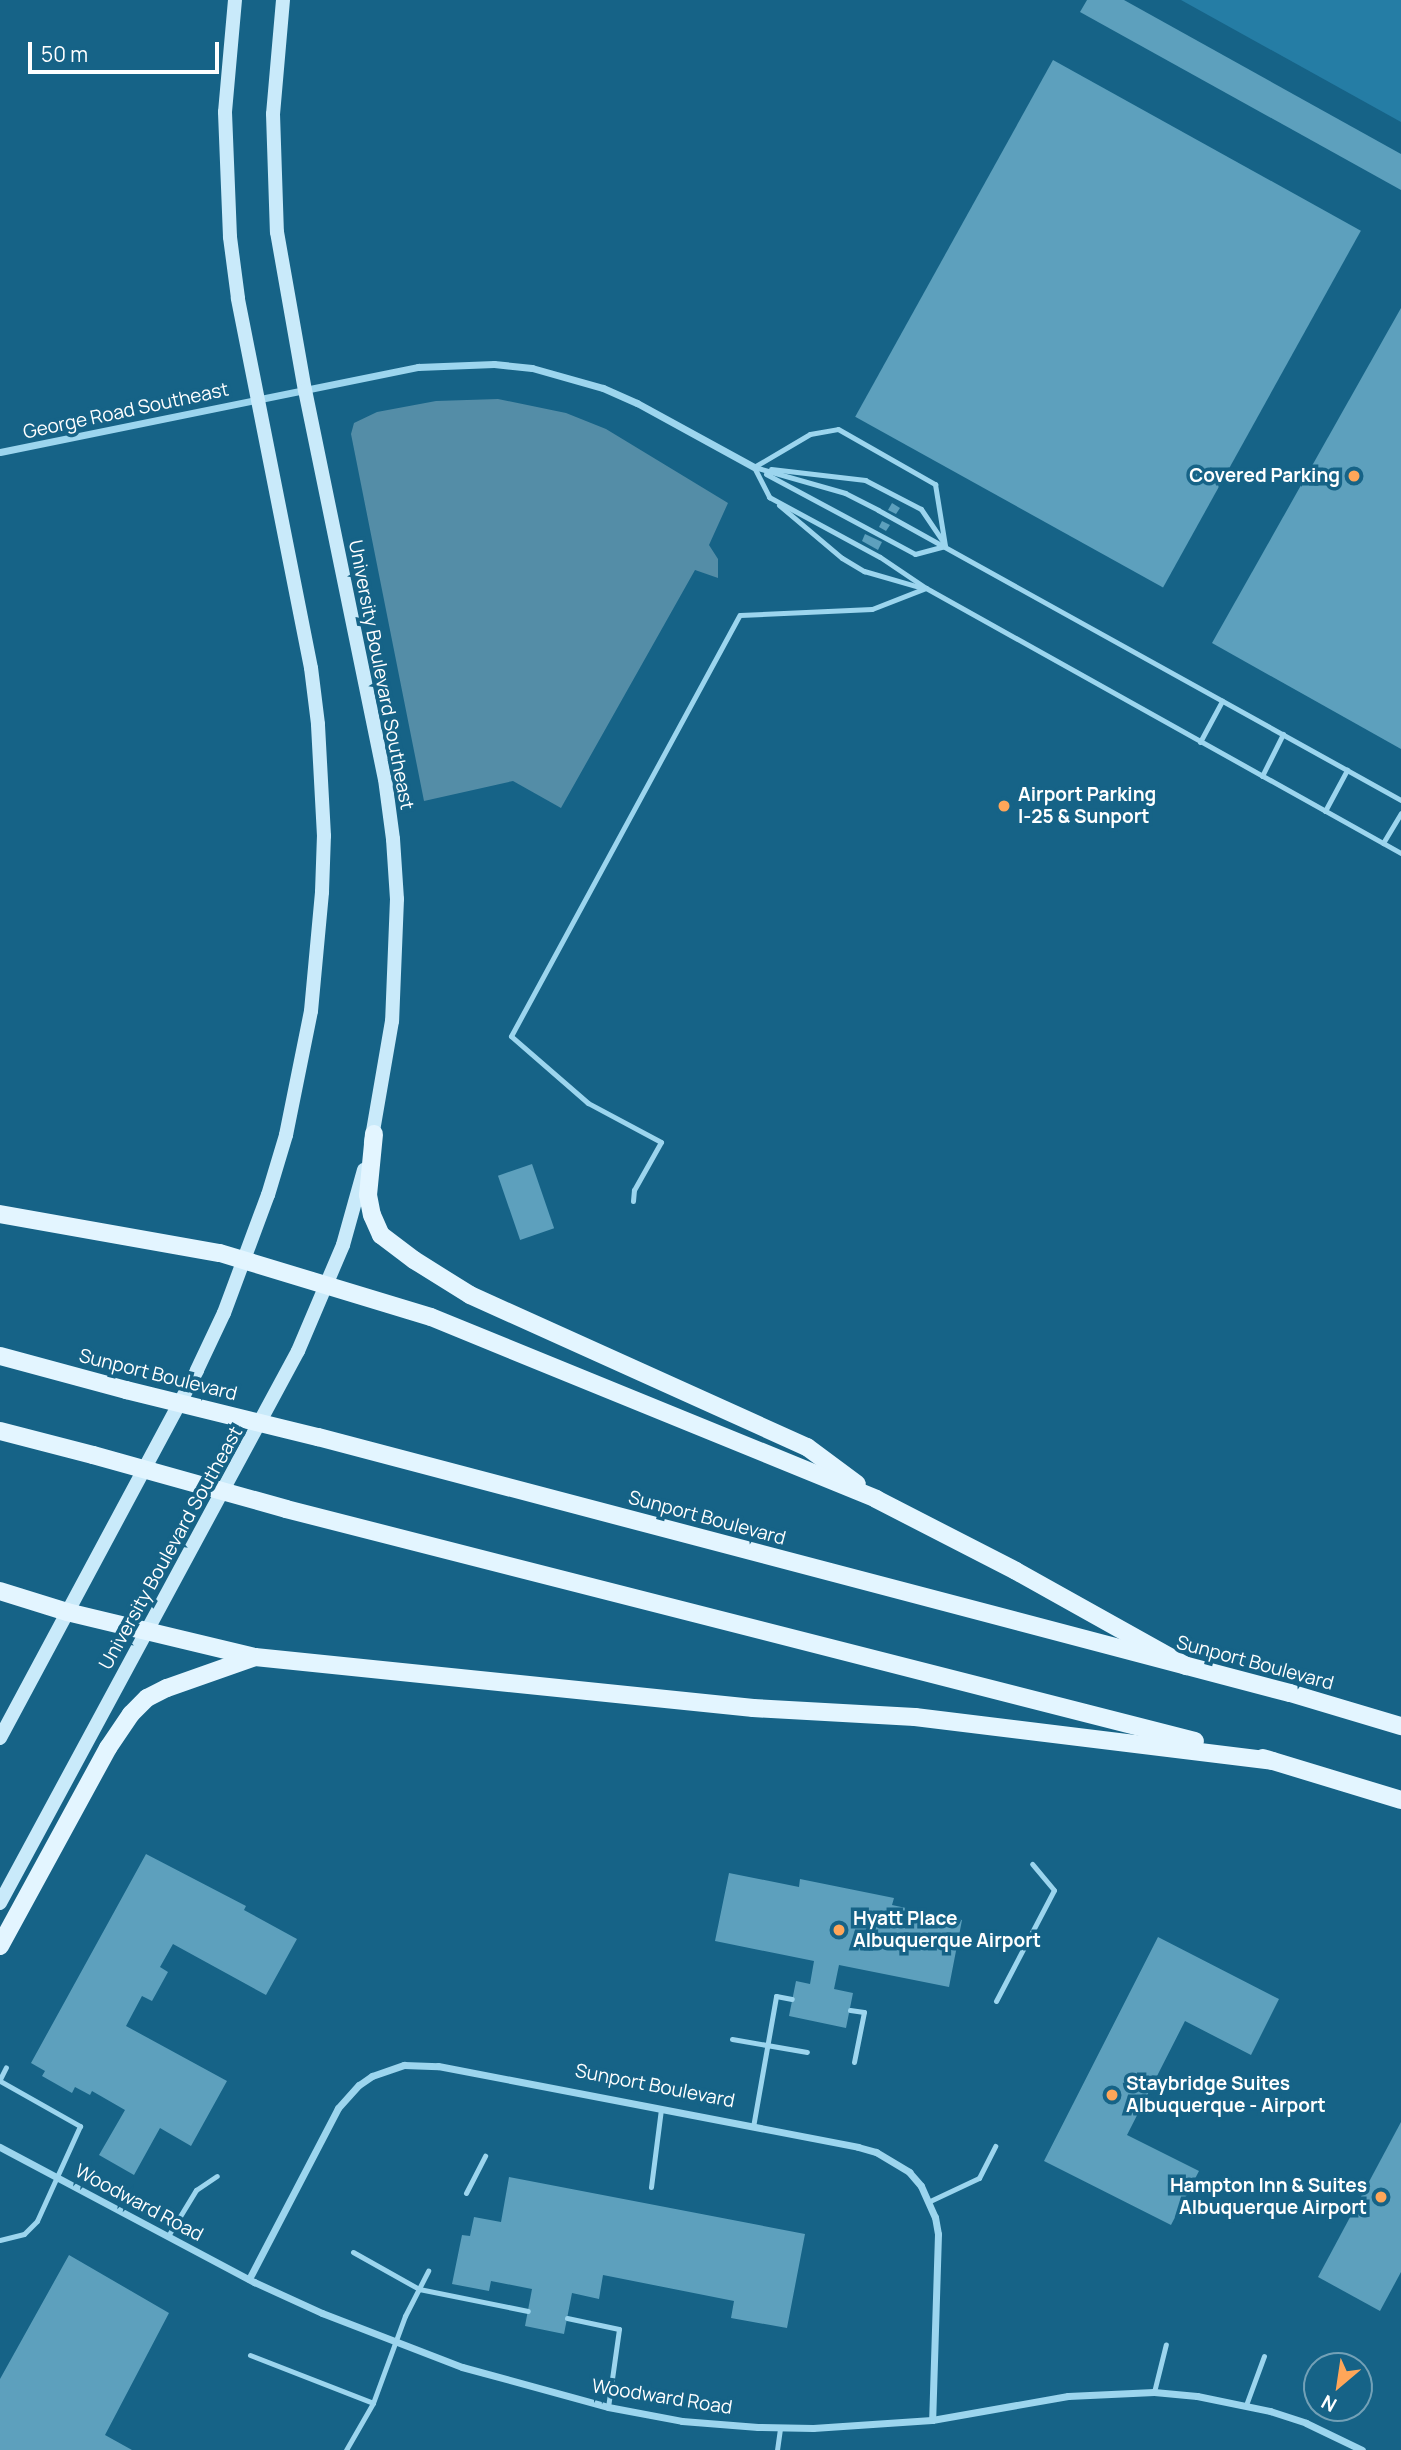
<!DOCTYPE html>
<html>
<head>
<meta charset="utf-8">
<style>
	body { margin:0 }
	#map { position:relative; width:1401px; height:2450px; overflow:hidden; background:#166387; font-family:Manrope,sans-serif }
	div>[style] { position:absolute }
	.green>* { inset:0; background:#257da5 }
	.water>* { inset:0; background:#548da7 }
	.building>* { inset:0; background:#5da0bd; transform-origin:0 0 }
	.service>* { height:5px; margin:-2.5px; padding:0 2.5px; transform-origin:2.5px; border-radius:2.5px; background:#9cd5ee }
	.minor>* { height:7px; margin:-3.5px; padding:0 3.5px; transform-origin:3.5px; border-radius:3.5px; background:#9cd5ee }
	.secondary>* { height:14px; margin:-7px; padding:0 7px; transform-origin:7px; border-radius:7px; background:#c9eafa }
	.primary>* { height:18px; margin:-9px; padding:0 9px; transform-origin:9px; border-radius:9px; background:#e3f5ff }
	.primary-bridge>* { height:18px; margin:-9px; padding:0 9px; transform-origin:9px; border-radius:9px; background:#e3f5ff }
	.dots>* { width:19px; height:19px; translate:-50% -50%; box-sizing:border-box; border:4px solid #166387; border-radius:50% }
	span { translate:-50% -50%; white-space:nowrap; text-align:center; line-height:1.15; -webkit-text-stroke:7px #166387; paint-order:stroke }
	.street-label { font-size:19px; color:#fff }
	.poi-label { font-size:19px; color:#fff; font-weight:700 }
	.right { translate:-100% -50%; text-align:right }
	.left { translate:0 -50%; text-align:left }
	.north { position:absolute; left:1303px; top:2352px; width:70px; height:70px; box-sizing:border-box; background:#166387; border:2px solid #73a1b7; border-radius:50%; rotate:209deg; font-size:19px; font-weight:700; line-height:28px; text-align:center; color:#fff }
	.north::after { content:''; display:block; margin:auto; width:24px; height:32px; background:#ffa659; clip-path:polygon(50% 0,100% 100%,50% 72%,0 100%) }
	.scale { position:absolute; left:28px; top:42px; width:191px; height:32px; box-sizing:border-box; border:4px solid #fff; border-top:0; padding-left:9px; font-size:21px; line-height:24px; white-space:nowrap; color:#fff; -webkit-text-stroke:5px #166387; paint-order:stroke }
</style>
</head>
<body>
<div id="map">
	<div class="green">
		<i style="clip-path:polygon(1181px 0,1401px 0,1401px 122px)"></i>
	</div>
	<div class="water">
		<i style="clip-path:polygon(498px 399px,566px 413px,606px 429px,728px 503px,709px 545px,718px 559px,718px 578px,695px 570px,561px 808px,513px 781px,424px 801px,351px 434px,354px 423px,377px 412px,436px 401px)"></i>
	</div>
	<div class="building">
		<i style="clip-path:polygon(1087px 0,1124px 0,1401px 154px,1401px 190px,1080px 12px)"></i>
		<i style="left:1053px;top:60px;width:352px;height:408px;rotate:29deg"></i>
		<i style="clip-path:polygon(1401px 308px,1401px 749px,1212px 643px)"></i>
		<i style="clip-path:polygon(892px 503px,900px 508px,896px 514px,888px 510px)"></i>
		<i style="clip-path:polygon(882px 521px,890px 525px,886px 531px,879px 527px)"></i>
		<i style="clip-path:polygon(865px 534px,882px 542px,878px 550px,862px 541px)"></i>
		<i style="left:532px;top:1164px;width:68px;height:36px;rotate:71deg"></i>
		<i style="clip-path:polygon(146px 1854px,246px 1906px,244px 1910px,297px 1939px,266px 1995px,173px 1944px,160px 1967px,168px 1972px,152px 2001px,142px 1996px,126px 2026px,227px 2081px,191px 2146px,160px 2128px,134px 2175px,99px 2155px,125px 2110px,92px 2091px,90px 2095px,75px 2087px,72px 2093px,42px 2076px,45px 2071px,31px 2063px)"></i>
		<i style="clip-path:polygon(729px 1873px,799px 1887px,800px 1879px,894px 1898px,892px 1905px,962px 1920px,949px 1987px,839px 1965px,834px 1989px,853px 1993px,846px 2028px,789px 2016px,796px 1981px,810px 1984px,814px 1961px,715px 1941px)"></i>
		<i style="clip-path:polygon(1158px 1937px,1279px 1999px,1251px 2055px,1185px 2021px,1127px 2135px,1199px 2171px,1171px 2225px,1044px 2161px)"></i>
		<i style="clip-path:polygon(1401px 2122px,1401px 2272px,1380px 2311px,1318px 2277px)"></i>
		<i style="clip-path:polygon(509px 2177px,805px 2234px,787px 2328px,731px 2318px,734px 2301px,603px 2275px,599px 2299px,572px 2293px,564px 2334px,525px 2326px,532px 2289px,491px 2281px,489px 2291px,452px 2284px,462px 2235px,470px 2236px,474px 2217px,501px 2222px)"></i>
		<i style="clip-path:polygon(69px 2255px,169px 2313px,105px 2435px,132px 2450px,0 2450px,0 2379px)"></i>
	</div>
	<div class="service">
		<i style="left:754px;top:467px;width:34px;rotate:63deg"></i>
		<i style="left:769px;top:497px;width:126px;rotate:28.4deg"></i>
		<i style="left:880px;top:557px;width:55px;rotate:34deg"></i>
		<i style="left:926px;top:588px;width:544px;rotate:29.16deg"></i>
		<i style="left:754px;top:467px;width:95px;rotate:15.9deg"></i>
		<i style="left:845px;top:493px;width:37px;rotate:27deg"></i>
		<i style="left:878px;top:510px;width:598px;rotate:29.01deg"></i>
		<i style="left:754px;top:467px;width:65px;rotate:-30.5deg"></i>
		<i style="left:810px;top:434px;width:28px;rotate:-10deg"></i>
		<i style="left:838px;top:429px;width:112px;rotate:29.6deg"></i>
		<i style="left:935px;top:484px;width:63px;rotate:80.8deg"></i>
		<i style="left:771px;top:469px;width:95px;rotate:6.7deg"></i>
		<i style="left:865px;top:480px;width:63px;rotate:27.4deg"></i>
		<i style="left:921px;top:509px;width:40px;rotate:56deg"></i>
		<i style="left:766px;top:474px;width:169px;rotate:28.2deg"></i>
		<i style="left:915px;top:554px;width:31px;rotate:-15deg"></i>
		<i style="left:779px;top:505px;width:82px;rotate:40.1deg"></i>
		<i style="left:842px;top:558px;width:26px;rotate:31deg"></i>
		<i style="left:864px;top:571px;width:57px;rotate:16.2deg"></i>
		<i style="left:1200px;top:742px;width:47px;rotate:-61.8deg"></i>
		<i style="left:1262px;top:776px;width:47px;rotate:-63.4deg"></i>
		<i style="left:1325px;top:811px;width:47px;rotate:-61.8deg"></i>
		<i style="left:1383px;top:843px;width:35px;rotate:-59deg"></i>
		<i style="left:633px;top:1201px;width:11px;rotate:-85deg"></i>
		<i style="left:634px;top:1190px;width:55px;rotate:-60.6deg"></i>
		<i style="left:661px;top:1142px;width:83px;rotate:-151.9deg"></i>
		<i style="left:588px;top:1103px;width:102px;rotate:-139deg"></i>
		<i style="left:511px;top:1036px;width:479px;rotate:-61.5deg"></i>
		<i style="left:740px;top:615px;width:132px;rotate:-2.6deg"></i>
		<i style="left:872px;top:609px;width:58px;rotate:-21.3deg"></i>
		<i style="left:996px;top:2001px;width:125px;rotate:-62.4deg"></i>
		<i style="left:1054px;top:1890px;width:34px;rotate:-130deg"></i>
		<i style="left:850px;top:2010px;width:14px;rotate:8deg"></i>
		<i style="left:864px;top:2012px;width:51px;rotate:101.3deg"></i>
		<i style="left:732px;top:2039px;width:76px;rotate:9.8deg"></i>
		<i style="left:0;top:2079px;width:13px;rotate:-63deg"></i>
		<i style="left:0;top:2081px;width:92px;rotate:29.4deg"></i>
		<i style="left:80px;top:2126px;width:104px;rotate:114.4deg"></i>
		<i style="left:37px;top:2221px;width:18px;rotate:135deg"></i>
		<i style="left:24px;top:2234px;width:25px;rotate:166deg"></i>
		<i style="left:753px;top:2127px;width:133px;rotate:-80deg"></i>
		<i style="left:776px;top:1996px;width:16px;rotate:11deg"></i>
		<i style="left:651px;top:2187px;width:79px;rotate:-82.7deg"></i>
		<i style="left:466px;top:2193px;width:42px;rotate:-62.8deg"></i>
		<i style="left:930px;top:2201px;width:54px;rotate:-25.1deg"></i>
		<i style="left:979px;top:2178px;width:36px;rotate:-63deg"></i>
		<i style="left:168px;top:2236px;width:54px;rotate:-58.7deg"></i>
		<i style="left:196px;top:2190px;width:25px;rotate:-34deg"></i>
		<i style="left:353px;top:2252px;width:76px;rotate:29.3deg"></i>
		<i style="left:419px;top:2289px;width:111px;rotate:11.4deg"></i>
		<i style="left:567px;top:2318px;width:53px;rotate:11.9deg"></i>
		<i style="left:619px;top:2329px;width:79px;rotate:98deg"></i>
		<i style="left:250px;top:2355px;width:132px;rotate:21.3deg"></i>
		<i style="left:1154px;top:2392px;width:49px;rotate:-76deg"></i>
		<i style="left:1246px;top:2405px;width:52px;rotate:-69.8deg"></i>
		<i style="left:346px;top:2450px;width:54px;rotate:-60.1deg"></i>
		<i style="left:373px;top:2403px;width:93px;rotate:-69.8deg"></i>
		<i style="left:405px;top:2316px;width:51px;rotate:-62.9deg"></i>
		<i style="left:777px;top:2450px;width:22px;rotate:-82deg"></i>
	</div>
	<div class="minor">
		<i style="left:0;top:452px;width:427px;rotate:-11.5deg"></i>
		<i style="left:418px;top:367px;width:76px;rotate:-2.3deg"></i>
		<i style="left:494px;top:364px;width:38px;rotate:6deg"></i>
		<i style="left:532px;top:368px;width:74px;rotate:15.7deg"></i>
		<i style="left:603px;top:388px;width:37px;rotate:24deg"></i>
		<i style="left:637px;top:403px;width:133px;rotate:28.7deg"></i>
		<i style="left:0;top:2147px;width:288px;rotate:28deg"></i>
		<i style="left:254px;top:2282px;width:75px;rotate:24.5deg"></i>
		<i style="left:322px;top:2313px;width:150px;rotate:21.1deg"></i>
		<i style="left:462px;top:2367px;width:151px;rotate:15.3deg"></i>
		<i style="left:608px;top:2407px;width:75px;rotate:10.7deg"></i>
		<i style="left:682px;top:2421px;width:76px;rotate:4.5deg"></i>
		<i style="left:758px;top:2427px;width:55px;rotate:1deg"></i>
		<i style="left:813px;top:2428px;width:119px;rotate:-3.8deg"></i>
		<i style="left:932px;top:2420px;width:138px;rotate:-10deg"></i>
		<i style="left:1068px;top:2396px;width:86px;rotate:-2.7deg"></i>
		<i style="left:1154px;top:2392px;width:43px;rotate:5.3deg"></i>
		<i style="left:1197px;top:2396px;width:75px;rotate:11.6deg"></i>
		<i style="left:1270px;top:2411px;width:38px;rotate:18deg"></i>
		<i style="left:1306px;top:2423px;width:62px;rotate:25.7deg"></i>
		<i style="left:249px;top:2279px;width:193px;rotate:-62.5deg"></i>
		<i style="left:338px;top:2108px;width:31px;rotate:-48deg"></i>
		<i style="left:359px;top:2085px;width:16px;rotate:-35deg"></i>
		<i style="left:372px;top:2076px;width:34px;rotate:-19deg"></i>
		<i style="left:404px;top:2065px;width:34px;rotate:2deg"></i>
		<i style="left:438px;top:2066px;width:428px;rotate:10.9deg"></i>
		<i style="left:858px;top:2147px;width:19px;rotate:16deg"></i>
		<i style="left:876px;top:2152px;width:39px;rotate:31deg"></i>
		<i style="left:909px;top:2172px;width:18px;rotate:49deg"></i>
		<i style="left:921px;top:2186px;width:34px;rotate:66deg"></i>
		<i style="left:935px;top:2217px;width:17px;rotate:80deg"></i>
		<i style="left:938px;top:2234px;width:186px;rotate:91.8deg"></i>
	</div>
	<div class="secondary">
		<i style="left:283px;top:0;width:114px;rotate:95deg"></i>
		<i style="left:273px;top:114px;width:118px;rotate:88.1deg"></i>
		<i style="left:277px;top:232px;width:160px;rotate:80deg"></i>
		<i style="left:305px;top:390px;width:397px;rotate:78.4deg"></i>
		<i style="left:385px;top:779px;width:61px;rotate:82.4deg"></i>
		<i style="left:393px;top:839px;width:60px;rotate:86.2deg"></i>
		<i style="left:397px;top:899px;width:122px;rotate:92.3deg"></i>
		<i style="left:392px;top:1021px;width:124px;rotate:99.8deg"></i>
		<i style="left:0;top:1738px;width:417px;rotate:-61.8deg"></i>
		<i style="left:197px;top:1370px;width:63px;rotate:-64.7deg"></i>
		<i style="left:224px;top:1313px;width:126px;rotate:-69.6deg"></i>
		<i style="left:268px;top:1195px;width:63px;rotate:-73.3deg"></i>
		<i style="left:286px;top:1135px;width:126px;rotate:-78.6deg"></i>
		<i style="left:311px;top:1011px;width:120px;rotate:-84.7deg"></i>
		<i style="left:322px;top:892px;width:56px;rotate:-88deg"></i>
		<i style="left:324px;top:836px;width:112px;rotate:-93.1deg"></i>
		<i style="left:318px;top:724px;width:56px;rotate:-97.1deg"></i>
		<i style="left:311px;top:668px;width:377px;rotate:-101.2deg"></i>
		<i style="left:238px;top:298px;width:62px;rotate:-97.5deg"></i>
		<i style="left:230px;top:237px;width:125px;rotate:-92.3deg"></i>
		<i style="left:225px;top:112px;width:112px;rotate:-84.9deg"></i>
		<i style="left:0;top:1903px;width:627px;rotate:-61.64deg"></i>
		<i style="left:298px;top:1351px;width:115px;rotate:-67deg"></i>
		<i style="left:343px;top:1245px;width:78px;rotate:-74.4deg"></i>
	</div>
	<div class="primary">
		<i style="left:374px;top:1134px;width:61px;rotate:95.6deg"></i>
		<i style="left:368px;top:1195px;width:20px;rotate:79deg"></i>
		<i style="left:372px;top:1215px;width:22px;rotate:66deg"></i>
		<i style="left:381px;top:1235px;width:41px;rotate:37.1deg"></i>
		<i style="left:414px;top:1260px;width:66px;rotate:32deg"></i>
		<i style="left:470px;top:1295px;width:370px;rotate:24.3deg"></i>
		<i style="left:807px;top:1447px;width:62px;rotate:36.5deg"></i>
		<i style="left:0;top:1214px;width:223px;rotate:10.1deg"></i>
		<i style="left:220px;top:1253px;width:220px;rotate:16.9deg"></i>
		<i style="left:431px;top:1317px;width:481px;rotate:22.2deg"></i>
		<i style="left:876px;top:1499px;width:157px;rotate:27.2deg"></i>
		<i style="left:1016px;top:1571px;width:195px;rotate:29.2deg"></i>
		<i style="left:0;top:1356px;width:131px;rotate:15.1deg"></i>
		<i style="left:0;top:1431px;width:96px;rotate:14.5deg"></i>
		<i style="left:318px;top:1437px;width:1005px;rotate:14.76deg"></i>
		<i style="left:1290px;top:1693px;width:116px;rotate:16.6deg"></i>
		<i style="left:286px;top:1509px;width:938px;rotate:14.32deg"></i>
		<i style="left:0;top:1591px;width:70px;rotate:17.4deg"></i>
		<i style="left:67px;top:1612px;width:193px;rotate:13.5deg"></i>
		<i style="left:255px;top:1657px;width:501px;rotate:5.85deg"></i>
		<i style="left:753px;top:1708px;width:162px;rotate:3.2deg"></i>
		<i style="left:915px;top:1717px;width:360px;rotate:7deg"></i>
		<i style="left:1263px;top:1758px;width:144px;rotate:16.9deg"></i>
		<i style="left:0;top:1946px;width:226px;rotate:-61.4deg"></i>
		<i style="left:108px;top:1748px;width:41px;rotate:-55.9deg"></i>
		<i style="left:131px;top:1714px;width:23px;rotate:-45deg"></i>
		<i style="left:147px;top:1698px;width:22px;rotate:-27deg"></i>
		<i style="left:167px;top:1688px;width:93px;rotate:-19.4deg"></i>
	</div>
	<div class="primary-bridge">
		<i style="left:126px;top:1390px;width:198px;rotate:13.8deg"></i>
		<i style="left:93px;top:1455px;width:200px;rotate:15.6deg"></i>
	</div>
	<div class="dots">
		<i style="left:1354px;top:476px;background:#ffa659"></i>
		<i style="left:1004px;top:806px;background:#ffa659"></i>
		<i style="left:839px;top:1930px;background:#ffa659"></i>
		<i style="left:1112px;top:2095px;background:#ffa659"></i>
		<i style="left:1381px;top:2197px;background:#ffa659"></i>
	</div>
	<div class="street-label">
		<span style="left:126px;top:411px;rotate:-12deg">George Road Southeast</span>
		<span style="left:381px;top:675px;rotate:79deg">University Boulevard Southeast</span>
		<span style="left:158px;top:1375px;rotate:14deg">Sunport Boulevard</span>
		<span style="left:707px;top:1518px;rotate:15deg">Sunport Boulevard</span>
		<span style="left:171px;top:1548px;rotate:-61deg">University Boulevard Southeast</span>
		<span style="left:1255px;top:1663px;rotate:15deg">Sunport Boulevard</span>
		<span style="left:655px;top:2086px;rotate:11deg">Sunport Boulevard</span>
		<span style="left:139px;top:2203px;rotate:28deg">Woodward Road</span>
		<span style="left:662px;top:2397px;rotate:9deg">Woodward Road</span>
	</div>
	<div class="poi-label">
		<span class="right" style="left:1340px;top:476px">Covered Parking</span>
		<span class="left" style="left:1018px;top:806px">Airport Parking<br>I-25 &amp; Sunport</span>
		<span class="left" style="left:853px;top:1930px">Hyatt Place<br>Albuquerque Airport</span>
		<span class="left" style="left:1126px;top:2095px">Staybridge Suites<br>Albuquerque - Airport</span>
		<span class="right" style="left:1367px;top:2197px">Hampton Inn &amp; Suites<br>Albuquerque Airport</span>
	</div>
	<div class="north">N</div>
	<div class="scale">50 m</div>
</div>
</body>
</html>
